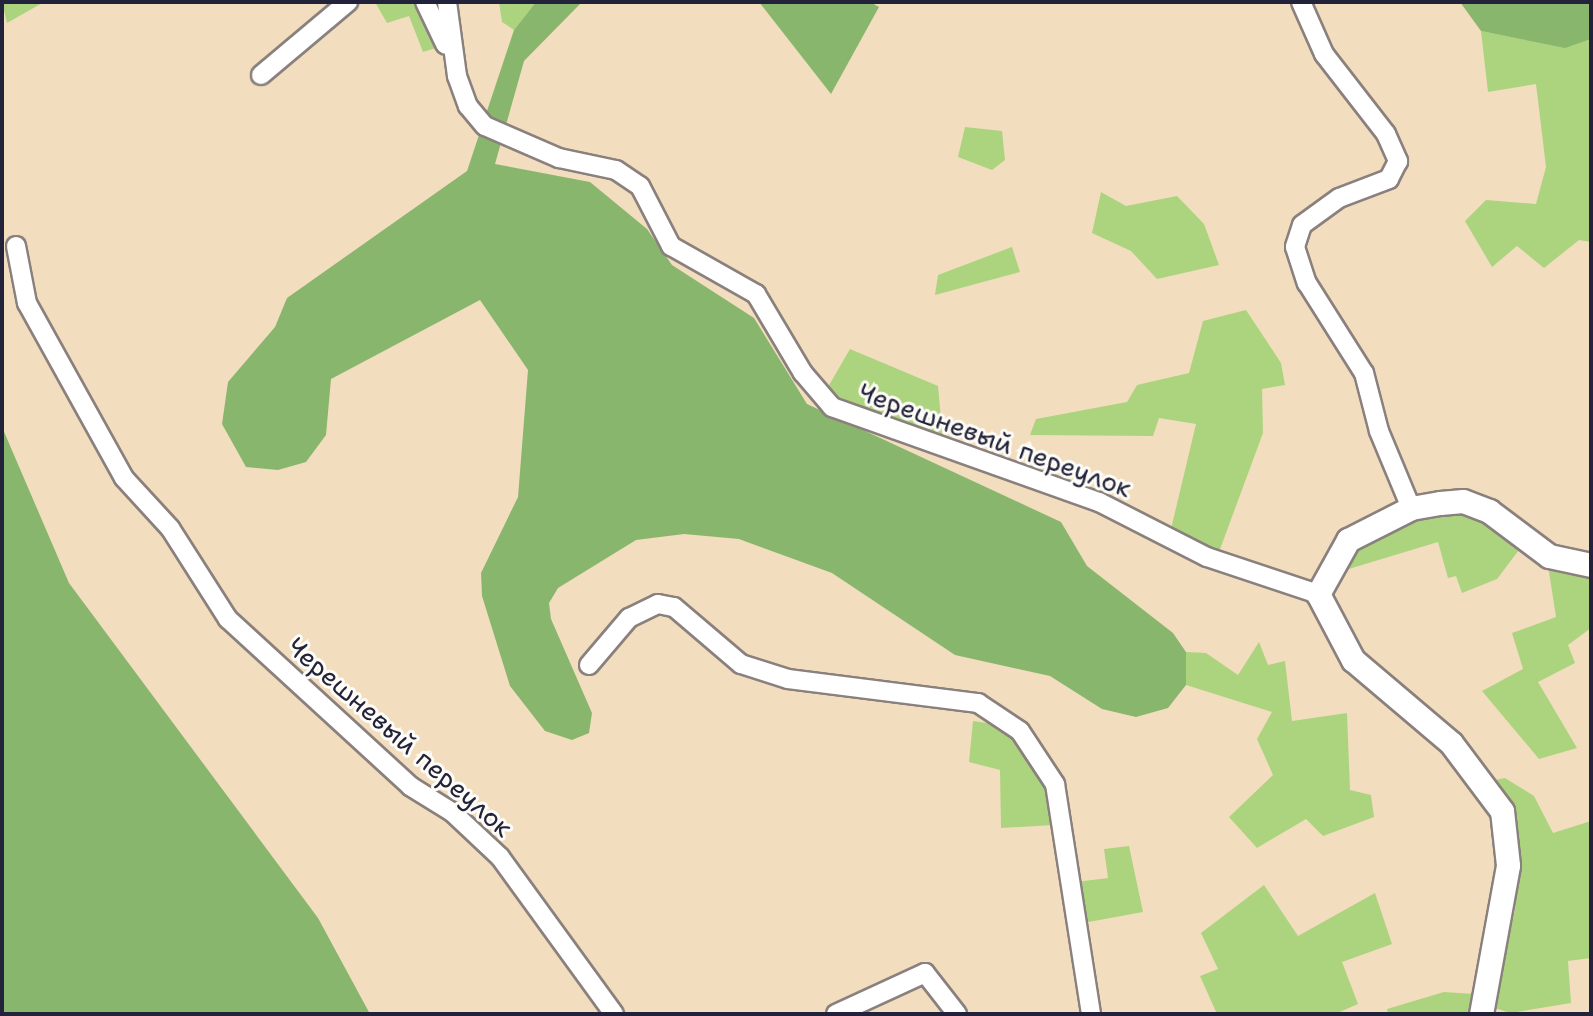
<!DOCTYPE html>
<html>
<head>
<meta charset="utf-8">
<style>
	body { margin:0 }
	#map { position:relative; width:1593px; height:1016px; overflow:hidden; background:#f2ddbf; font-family:"Shantell Sans",sans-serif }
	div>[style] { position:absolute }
	.green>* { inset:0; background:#acd47e }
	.forest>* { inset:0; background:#89b66d }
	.roads { filter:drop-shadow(2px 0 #8a807d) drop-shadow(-2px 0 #8a807d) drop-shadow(0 2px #8a807d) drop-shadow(0 -2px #8a807d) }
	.minor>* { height:18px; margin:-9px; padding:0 9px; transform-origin:9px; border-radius:9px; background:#fff }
	.tertiary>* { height:23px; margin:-11.5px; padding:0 11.5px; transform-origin:11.5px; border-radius:11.5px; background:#fff }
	span { translate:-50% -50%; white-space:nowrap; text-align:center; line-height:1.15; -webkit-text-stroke:6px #fdfcf7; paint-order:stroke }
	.street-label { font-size:26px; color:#22223b }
	.frame { position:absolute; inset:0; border:4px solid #22223b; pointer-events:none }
</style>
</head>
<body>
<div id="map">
	<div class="green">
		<i style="clip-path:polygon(2px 2px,44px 2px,7px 23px)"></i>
		<i style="clip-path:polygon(375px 2px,419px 2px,439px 47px,423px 52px,409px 16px,387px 23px)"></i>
		<i style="clip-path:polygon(499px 2px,536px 2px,514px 30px,502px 22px)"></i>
		<i style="clip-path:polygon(1481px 31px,1565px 47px,1591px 39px,1591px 242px,1579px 240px,1544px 268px,1517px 246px,1492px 267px,1465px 221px,1486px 200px,1536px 204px,1546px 167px,1536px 84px,1488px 92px)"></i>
		<i style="clip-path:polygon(965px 127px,1002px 131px,1005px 160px,992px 170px,958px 157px)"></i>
		<i style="clip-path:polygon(1101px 192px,1126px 206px,1177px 196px,1204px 224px,1219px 265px,1157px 279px,1131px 251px,1092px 233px)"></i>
		<i style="clip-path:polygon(1012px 247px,1020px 272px,935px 295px,938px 275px)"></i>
		<i style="clip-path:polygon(1246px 310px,1281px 363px,1285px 385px,1262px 389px,1263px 433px,1219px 552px,1171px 529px,1196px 424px,1159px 418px,1153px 436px,1030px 435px,1036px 419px,1127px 402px,1137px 385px,1189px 373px,1203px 321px)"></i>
		<i style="clip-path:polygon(850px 349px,938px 386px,943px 442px,838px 401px,828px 387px)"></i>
		<i style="clip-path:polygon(1464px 507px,1522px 546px,1497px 579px,1462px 593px,1456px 576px,1448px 578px,1438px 542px,1329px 575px,1350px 549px,1423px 514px)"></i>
		<i style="clip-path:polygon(1547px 559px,1574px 573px,1591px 573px,1591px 628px,1568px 645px,1575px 663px,1538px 682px,1577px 748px,1539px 759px,1482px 691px,1523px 669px,1512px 633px,1556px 617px)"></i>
		<i style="clip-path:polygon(1259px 642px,1268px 665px,1285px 661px,1292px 721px,1347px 713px,1350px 790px,1371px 795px,1374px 817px,1323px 836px,1306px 819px,1257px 848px,1229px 817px,1273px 775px,1257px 739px,1272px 712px,1186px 685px,1186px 652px,1206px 653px,1238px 675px)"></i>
		<i style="clip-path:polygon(973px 721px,1001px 725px,1029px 745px,1048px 782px,1053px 825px,1001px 828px,1000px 770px,969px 762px)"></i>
		<i style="clip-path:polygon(1505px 778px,1534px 796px,1553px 833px,1591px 821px,1591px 958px,1568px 961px,1571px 1003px,1510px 1013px,1492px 1007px,1515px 910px,1519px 836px,1511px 804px,1490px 781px)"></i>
		<i style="clip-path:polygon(1129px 846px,1143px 912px,1083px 923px,1076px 882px,1108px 878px,1104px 849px)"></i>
		<i style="clip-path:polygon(1264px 885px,1298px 936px,1375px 893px,1392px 944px,1342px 962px,1358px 1004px,1335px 1014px,1217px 1014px,1200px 976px,1218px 969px,1201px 933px)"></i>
		<i style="clip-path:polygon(1444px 992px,1475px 994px,1474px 1014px,1388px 1014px,1387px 1009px)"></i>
	</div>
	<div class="forest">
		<i style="clip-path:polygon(536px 2px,582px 2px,524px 61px,495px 164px,590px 182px,647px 229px,672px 265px,754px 318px,807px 404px,1061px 522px,1087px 566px,1173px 633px,1186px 652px,1186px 685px,1168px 708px,1136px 717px,1102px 709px,1050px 676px,955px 655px,832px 573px,739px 539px,684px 534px,636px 540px,558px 588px,549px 603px,551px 619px,592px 713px,589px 733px,572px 740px,545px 731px,510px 686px,482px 596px,481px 573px,518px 497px,528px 370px,480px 300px,331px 379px,326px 435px,306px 462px,278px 470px,246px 467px,222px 424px,228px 382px,275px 327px,287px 298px,467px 171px,514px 30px)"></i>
		<i style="clip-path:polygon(759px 2px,870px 2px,879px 7px,831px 94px)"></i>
		<i style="clip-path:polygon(1460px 2px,1591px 2px,1591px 39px,1565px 48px,1481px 31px)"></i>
		<i style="clip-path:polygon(2px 427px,69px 583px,318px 918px,370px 1014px,2px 1014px)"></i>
	</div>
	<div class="roads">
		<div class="minor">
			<i style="left:425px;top:2px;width:47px;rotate:64.5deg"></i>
			<i style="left:447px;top:2px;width:75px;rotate:82.3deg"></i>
			<i style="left:457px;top:76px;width:32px;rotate:70deg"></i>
			<i style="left:468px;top:106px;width:26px;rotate:50deg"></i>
			<i style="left:485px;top:126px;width:81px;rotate:23.4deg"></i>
			<i style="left:559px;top:158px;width:58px;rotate:11.9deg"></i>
			<i style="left:616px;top:170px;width:29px;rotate:34deg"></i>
			<i style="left:640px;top:186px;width:68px;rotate:62.7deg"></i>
			<i style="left:671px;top:246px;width:98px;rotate:29.5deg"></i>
			<i style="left:756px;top:294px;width:92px;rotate:59.3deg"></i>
			<i style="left:803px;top:373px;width:45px;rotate:49.5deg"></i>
			<i style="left:832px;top:407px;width:283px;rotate:19.6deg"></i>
			<i style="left:1099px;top:502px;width:121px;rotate:27deg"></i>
			<i style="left:1207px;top:557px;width:117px;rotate:18.4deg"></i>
			<i style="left:1301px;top:2px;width:57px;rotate:66.1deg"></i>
			<i style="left:1324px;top:54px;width:101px;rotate:52.2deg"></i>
			<i style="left:1386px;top:134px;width:30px;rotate:66deg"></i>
			<i style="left:1398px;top:161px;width:20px;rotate:117deg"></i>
			<i style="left:1389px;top:179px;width:53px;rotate:159.2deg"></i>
			<i style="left:1339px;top:198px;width:46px;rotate:143.9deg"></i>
			<i style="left:1302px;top:225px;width:23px;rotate:108deg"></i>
			<i style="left:1295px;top:247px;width:38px;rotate:72deg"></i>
			<i style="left:1307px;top:283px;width:107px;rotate:57.7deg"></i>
			<i style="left:1364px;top:373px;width:60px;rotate:75.5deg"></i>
			<i style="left:1379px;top:431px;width:83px;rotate:67.4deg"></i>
			<i style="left:261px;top:75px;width:114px;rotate:-40deg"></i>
			<i style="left:16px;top:246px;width:58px;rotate:79.1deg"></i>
			<i style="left:27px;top:303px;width:200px;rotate:61deg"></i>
			<i style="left:124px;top:478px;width:68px;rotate:47.4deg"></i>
			<i style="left:170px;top:528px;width:108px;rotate:57.5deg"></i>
			<i style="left:228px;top:619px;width:247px;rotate:42.5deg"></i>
			<i style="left:410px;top:786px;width:49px;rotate:31.8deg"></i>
			<i style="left:452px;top:812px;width:66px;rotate:43.2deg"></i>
			<i style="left:500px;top:857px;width:194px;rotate:54deg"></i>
			<i style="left:589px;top:665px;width:62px;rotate:-49.6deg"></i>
			<i style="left:629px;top:618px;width:32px;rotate:-26deg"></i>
			<i style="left:658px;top:604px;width:16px;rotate:11deg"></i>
			<i style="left:674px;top:607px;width:88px;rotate:40.4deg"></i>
			<i style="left:741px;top:664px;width:49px;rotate:17.7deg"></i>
			<i style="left:788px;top:679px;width:192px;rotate:7.2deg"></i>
			<i style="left:978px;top:703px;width:50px;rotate:33.7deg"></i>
			<i style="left:1020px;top:731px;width:64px;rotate:56.6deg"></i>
			<i style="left:1055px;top:784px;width:233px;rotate:81.1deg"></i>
			<i style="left:836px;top:1014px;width:98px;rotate:-24.7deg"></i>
			<i style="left:925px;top:973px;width:52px;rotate:52deg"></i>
		</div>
		<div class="tertiary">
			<i style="left:1481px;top:1014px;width:151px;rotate:-79.7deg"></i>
			<i style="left:1508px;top:865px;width:54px;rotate:-96.3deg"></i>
			<i style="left:1502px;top:811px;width:85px;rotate:-126.9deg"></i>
			<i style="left:1451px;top:743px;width:128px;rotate:-139.7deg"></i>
			<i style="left:1353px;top:660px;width:75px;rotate:-117.9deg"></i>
			<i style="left:1318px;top:594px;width:62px;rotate:-60.9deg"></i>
			<i style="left:1348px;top:540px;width:71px;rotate:-26.9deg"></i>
			<i style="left:1411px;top:508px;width:29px;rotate:-10deg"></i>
			<i style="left:1440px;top:503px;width:23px;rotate:-5deg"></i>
			<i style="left:1463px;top:501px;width:28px;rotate:21deg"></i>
			<i style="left:1489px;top:511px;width:75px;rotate:36.9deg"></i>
			<i style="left:1549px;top:556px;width:43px;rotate:12.1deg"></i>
		</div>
	</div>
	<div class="street-label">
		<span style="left:995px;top:440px;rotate:20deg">Черешневый переулок</span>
		<span style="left:400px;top:737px;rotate:41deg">Черешневый переулок</span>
	</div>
	<div class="frame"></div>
</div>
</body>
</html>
